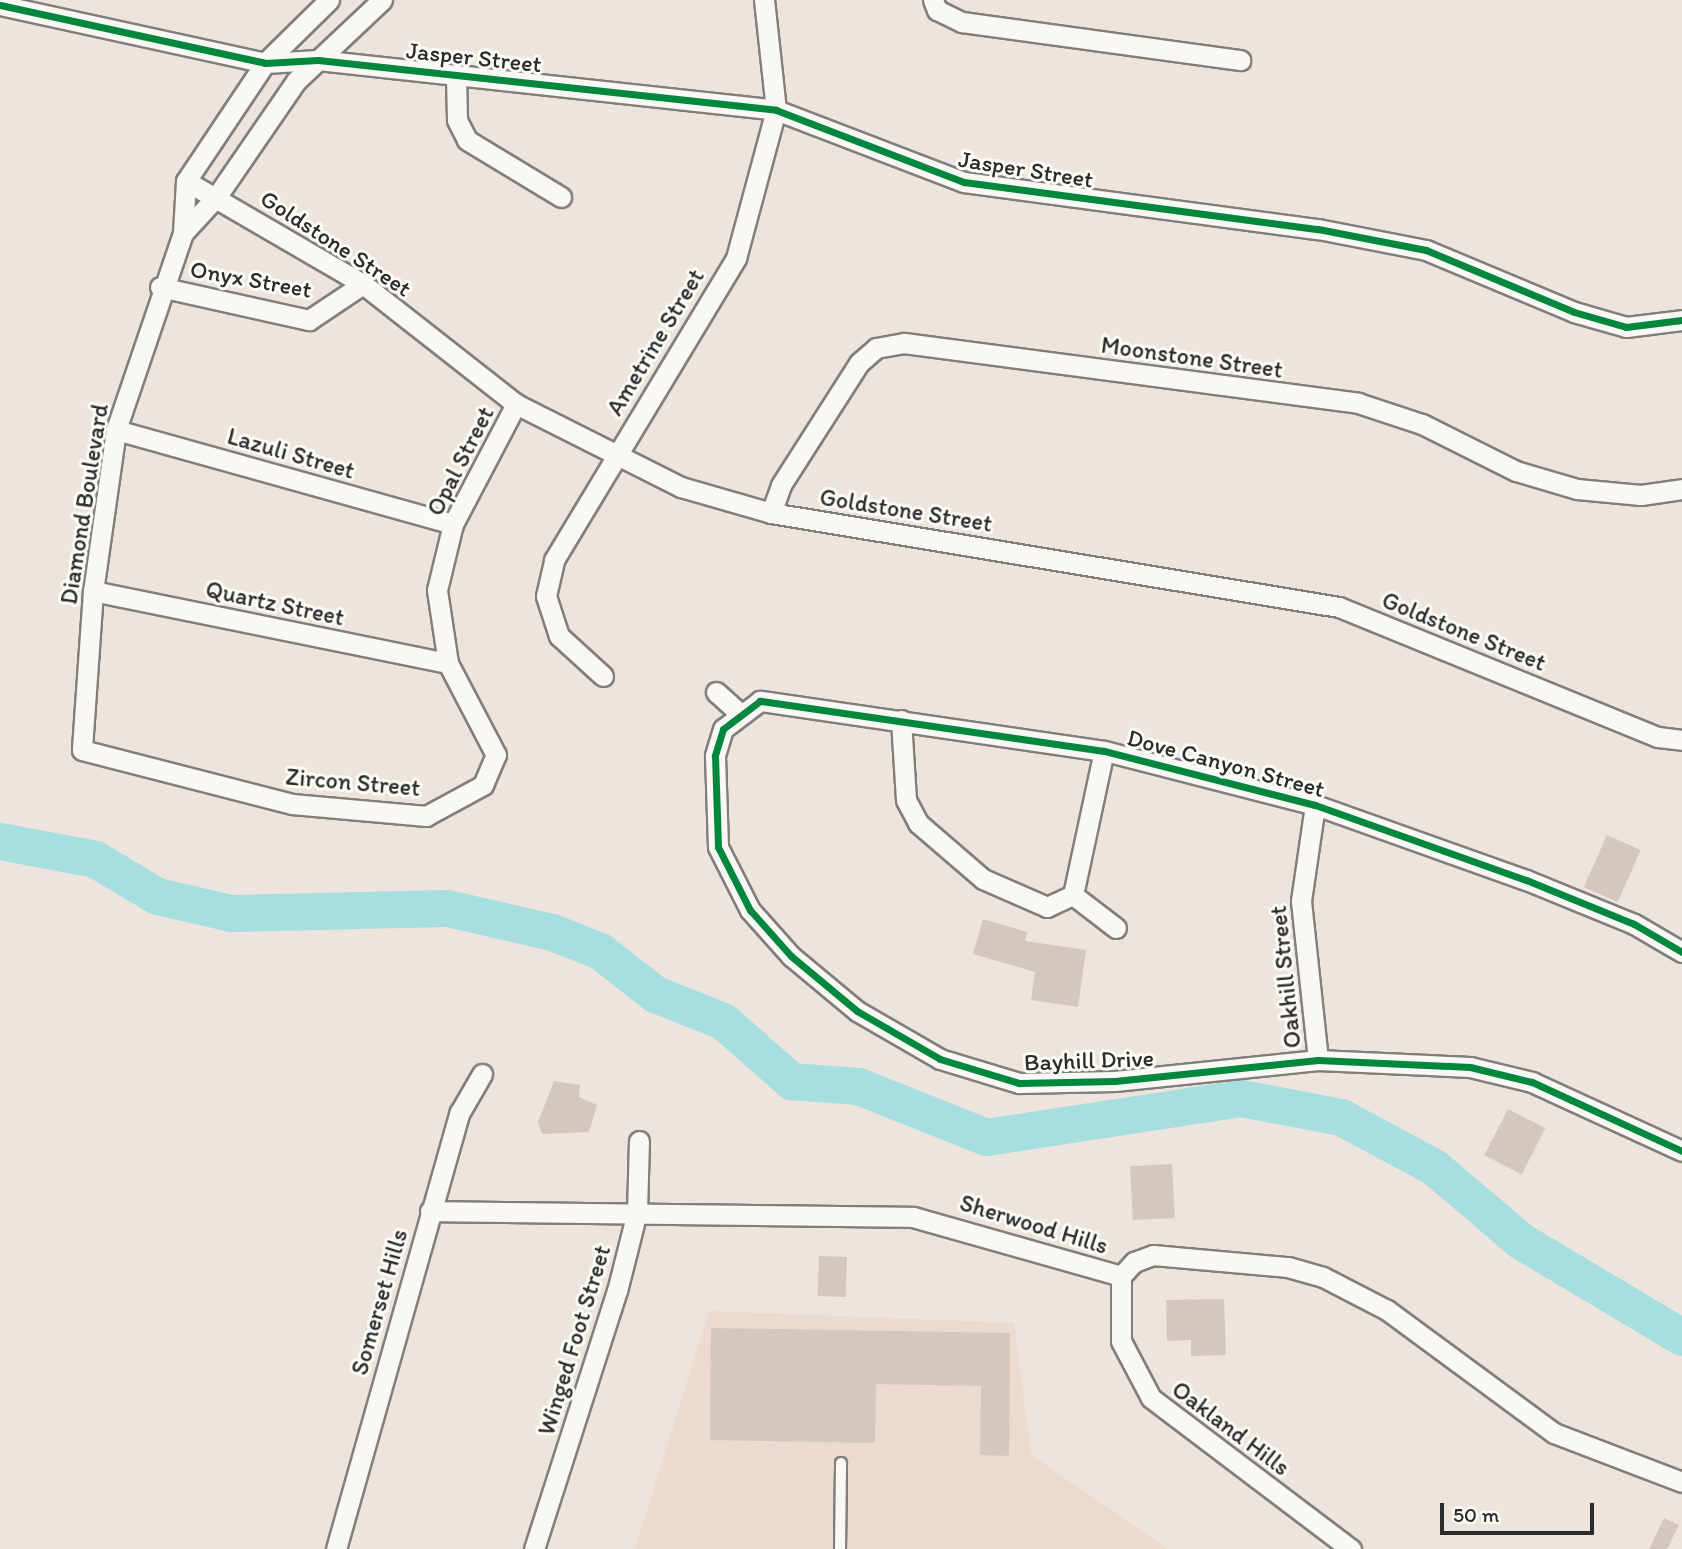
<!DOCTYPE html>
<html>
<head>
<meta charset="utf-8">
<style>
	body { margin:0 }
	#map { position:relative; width:1682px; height:1549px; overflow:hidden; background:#ece4dd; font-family:Itim,sans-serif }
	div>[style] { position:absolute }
	.built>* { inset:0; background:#ebdace }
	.river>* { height:37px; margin:-18.5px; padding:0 18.5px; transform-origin:18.5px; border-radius:18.5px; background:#a7dee0 }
	.building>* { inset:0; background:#d4c7bf; transform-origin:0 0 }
	.roads { filter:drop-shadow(2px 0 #827e7b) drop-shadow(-2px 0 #827e7b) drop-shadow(0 2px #827e7b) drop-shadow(0 -2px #827e7b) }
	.service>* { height:10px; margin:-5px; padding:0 5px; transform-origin:5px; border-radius:5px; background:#f9f8f5 }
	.minor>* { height:19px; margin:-9.5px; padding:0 9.5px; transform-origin:9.5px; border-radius:9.5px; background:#f9f8f5 }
	.cycleway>* { height:7px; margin:-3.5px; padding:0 3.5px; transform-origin:3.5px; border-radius:3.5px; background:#00873e }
	span { translate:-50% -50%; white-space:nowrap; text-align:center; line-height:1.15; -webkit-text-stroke:6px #fdfcf7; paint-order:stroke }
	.street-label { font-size:24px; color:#2b2b2b }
	.scale { position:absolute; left:1440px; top:1503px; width:154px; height:32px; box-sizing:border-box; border:4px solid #2b2b2b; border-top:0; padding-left:9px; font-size:21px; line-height:24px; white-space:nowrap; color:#2b2b2b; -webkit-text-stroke:5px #fdfcf7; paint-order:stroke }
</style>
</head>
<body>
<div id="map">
	<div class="built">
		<i style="clip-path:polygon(709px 1311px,1014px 1323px,1031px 1455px,1168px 1549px,635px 1549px)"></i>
	</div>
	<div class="river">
		<i style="left:0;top:841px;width:97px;rotate:10.7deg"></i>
		<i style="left:95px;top:859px;width:72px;rotate:30.8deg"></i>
		<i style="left:157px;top:896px;width:76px;rotate:12.9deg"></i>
		<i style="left:231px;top:913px;width:216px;rotate:-1.3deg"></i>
		<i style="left:447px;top:908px;width:108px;rotate:12.9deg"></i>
		<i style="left:552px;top:932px;width:52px;rotate:21.6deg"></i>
		<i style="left:600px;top:951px;width:70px;rotate:38deg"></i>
		<i style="left:655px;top:994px;width:73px;rotate:21.7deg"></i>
		<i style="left:723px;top:1021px;width:91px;rotate:41.4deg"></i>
		<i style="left:791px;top:1081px;width:67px;rotate:4.3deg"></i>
		<i style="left:858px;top:1086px;width:138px;rotate:21.7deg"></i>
		<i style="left:986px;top:1137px;width:258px;rotate:-8.7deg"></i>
		<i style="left:1241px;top:1098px;width:102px;rotate:10.8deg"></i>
		<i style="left:1341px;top:1117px;width:106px;rotate:28.3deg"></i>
		<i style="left:1434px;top:1167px;width:114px;rotate:40.4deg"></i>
		<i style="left:1521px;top:1241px;width:187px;rotate:30.8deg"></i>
	</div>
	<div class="building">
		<i style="left:1607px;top:835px;width:37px;height:57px;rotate:24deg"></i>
		<i style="clip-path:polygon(983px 919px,1027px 932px,1025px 941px,1086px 950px,1078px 1007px,1031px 1000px,1035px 972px,973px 954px)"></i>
		<i style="clip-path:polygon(554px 1081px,580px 1085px,579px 1097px,597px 1105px,589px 1132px,542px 1134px,538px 1122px)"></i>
		<i style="left:1508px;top:1109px;width:42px;height:52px;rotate:27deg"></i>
		<i style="left:1172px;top:1164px;width:54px;height:42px;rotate:87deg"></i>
		<i style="left:819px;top:1256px;width:28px;height:40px;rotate:2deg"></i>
		<i style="clip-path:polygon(1224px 1299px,1226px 1355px,1191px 1356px,1191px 1340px,1167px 1341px,1166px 1300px)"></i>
		<i style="clip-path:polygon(711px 1328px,1010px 1333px,1009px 1456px,980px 1455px,981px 1386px,876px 1384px,875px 1443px,710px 1440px)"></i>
		<i style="clip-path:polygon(1664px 1518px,1679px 1525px,1667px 1549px,1649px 1549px)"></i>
	</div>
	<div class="roads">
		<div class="service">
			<i style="left:840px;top:1549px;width:86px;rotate:-89.3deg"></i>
		</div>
		<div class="minor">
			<i style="left:329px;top:0;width:90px;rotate:135.5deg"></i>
			<i style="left:265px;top:63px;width:142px;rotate:123.8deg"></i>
			<i style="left:186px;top:181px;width:52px;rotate:93.3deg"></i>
			<i style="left:183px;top:233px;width:208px;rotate:108.8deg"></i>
			<i style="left:116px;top:430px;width:163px;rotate:98.1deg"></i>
			<i style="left:93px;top:591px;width:159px;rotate:94deg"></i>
			<i style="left:82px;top:750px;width:217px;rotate:14.4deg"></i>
			<i style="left:292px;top:804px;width:135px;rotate:5.1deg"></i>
			<i style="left:426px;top:816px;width:65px;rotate:-28.5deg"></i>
			<i style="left:483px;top:785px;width:33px;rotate:-67deg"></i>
			<i style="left:496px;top:755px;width:104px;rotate:-117.6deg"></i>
			<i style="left:448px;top:663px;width:74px;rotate:-98.6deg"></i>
			<i style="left:437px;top:590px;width:68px;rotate:-76.4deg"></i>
			<i style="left:453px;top:524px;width:136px;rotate:-62.3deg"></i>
			<i style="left:933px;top:0;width:11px;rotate:68deg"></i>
			<i style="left:937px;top:10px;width:28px;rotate:26deg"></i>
			<i style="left:962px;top:22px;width:281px;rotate:7.8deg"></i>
			<i style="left:0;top:5px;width:271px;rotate:12.3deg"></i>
			<i style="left:265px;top:63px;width:53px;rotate:-3.2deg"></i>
			<i style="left:318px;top:60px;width:461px;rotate:6.2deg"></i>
			<i style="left:776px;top:110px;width:201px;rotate:21deg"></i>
			<i style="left:964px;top:182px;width:357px;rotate:7.6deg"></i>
			<i style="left:1318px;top:229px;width:110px;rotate:11deg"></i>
			<i style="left:1426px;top:250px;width:160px;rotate:22.7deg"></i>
			<i style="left:1574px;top:312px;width:54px;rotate:16.1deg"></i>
			<i style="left:1626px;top:327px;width:56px;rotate:-7.1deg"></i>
			<i style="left:456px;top:75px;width:45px;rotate:88.7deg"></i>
			<i style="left:457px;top:120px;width:22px;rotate:63deg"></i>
			<i style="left:467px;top:140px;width:110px;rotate:31.2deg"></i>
			<i style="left:186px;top:181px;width:205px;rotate:30.2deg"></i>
			<i style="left:363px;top:284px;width:194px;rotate:38.1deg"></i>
			<i style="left:516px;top:404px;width:185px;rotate:26.7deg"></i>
			<i style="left:681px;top:487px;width:94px;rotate:16.1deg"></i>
			<i style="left:771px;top:513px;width:576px;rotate:9.4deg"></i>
			<i style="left:1339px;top:607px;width:344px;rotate:22.2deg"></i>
			<i style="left:1658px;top:737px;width:24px;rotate:7deg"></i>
			<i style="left:183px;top:233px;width:50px;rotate:-47.4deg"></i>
			<i style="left:217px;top:196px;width:140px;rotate:-55.5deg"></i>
			<i style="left:296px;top:81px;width:118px;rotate:-43.3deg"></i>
			<i style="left:160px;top:287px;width:153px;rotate:12.5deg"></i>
			<i style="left:309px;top:320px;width:65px;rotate:-33.7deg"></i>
			<i style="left:116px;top:430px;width:350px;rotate:15.6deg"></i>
			<i style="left:771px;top:513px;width:30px;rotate:-70deg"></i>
			<i style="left:781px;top:485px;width:145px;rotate:-57.4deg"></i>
			<i style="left:859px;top:363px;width:23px;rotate:-41deg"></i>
			<i style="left:876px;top:348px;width:28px;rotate:-10deg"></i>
			<i style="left:904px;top:343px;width:458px;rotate:7.5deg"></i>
			<i style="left:1358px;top:403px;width:67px;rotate:18.2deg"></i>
			<i style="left:1422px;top:424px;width:105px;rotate:26.6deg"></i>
			<i style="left:1516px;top:471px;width:64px;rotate:16.4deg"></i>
			<i style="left:1577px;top:489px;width:64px;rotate:5.4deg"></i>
			<i style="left:1641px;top:495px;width:41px;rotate:-8.3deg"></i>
			<i style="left:93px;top:591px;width:362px;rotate:11.5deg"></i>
			<i style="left:603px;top:676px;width:59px;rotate:-137.7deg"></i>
			<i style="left:559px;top:636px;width:42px;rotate:-108deg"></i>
			<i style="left:546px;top:596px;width:37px;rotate:-77deg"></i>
			<i style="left:554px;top:560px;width:353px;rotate:-58.9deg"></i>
			<i style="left:736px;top:258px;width:153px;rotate:-74.9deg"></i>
			<i style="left:776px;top:110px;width:111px;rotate:-96.2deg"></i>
			<i style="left:716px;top:692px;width:30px;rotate:42deg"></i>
			<i style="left:901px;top:720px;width:80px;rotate:86.4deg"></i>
			<i style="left:906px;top:800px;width:26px;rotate:62deg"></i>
			<i style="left:918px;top:823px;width:86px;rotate:40.7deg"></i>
			<i style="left:983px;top:879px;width:70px;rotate:23.6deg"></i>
			<i style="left:1047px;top:907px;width:29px;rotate:-25deg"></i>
			<i style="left:1073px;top:895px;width:147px;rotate:-77.9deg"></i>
			<i style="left:1315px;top:805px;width:97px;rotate:98.3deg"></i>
			<i style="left:1301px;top:901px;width:160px;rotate:83.9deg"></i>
			<i style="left:1073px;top:895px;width:54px;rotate:37.5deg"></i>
			<i style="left:1682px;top:952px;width:56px;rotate:-149.7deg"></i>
			<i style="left:1634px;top:924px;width:117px;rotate:-157.8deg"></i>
			<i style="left:1526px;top:880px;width:224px;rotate:-160.4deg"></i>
			<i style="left:1315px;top:805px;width:218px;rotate:-165.6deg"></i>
			<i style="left:1104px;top:751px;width:348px;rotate:-171.7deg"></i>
			<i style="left:760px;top:701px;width:46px;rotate:142.9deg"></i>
			<i style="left:723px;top:729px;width:28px;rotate:107deg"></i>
			<i style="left:715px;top:756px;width:91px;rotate:88.1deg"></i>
			<i style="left:718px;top:847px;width:71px;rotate:63.1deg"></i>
			<i style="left:750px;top:910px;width:62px;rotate:48.3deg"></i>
			<i style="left:791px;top:956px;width:86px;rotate:39.8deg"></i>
			<i style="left:857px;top:1011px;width:96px;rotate:30deg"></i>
			<i style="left:940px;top:1059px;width:83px;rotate:16.9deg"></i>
			<i style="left:1019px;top:1083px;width:96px;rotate:-1.2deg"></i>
			<i style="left:1115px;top:1081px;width:204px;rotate:-5.9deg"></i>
			<i style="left:1318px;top:1060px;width:152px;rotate:2.6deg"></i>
			<i style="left:1470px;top:1067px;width:64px;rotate:13.6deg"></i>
			<i style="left:1532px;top:1082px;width:165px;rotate:24.7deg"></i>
			<i style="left:430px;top:1211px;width:483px;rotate:0.7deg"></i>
			<i style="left:913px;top:1217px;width:216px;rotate:15.8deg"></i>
			<i style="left:1121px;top:1276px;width:19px;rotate:-47deg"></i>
			<i style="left:1134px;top:1262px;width:20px;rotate:-20deg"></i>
			<i style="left:1153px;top:1255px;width:136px;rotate:5.1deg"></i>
			<i style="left:1288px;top:1267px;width:36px;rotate:16deg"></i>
			<i style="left:1323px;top:1277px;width:72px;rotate:27.3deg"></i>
			<i style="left:1387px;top:1310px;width:207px;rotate:36.4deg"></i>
			<i style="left:1554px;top:1433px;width:137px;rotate:20.9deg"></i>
			<i style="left:1121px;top:1276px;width:65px;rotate:90deg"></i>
			<i style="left:1121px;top:1341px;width:64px;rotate:62.2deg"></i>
			<i style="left:1151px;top:1398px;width:251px;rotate:37.1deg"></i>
			<i style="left:336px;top:1549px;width:454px;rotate:-74.2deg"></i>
			<i style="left:460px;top:1112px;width:44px;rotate:-59.9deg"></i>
			<i style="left:534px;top:1549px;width:271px;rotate:-72.2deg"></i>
			<i style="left:617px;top:1291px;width:81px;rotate:-75.8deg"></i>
			<i style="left:637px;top:1212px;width:71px;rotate:-88.4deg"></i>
		</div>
	</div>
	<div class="cycleway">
		<i style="left:0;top:5px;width:271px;rotate:12.3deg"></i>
		<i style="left:265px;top:63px;width:53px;rotate:-3.2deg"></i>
		<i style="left:318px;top:60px;width:461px;rotate:6.2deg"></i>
		<i style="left:776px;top:110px;width:201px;rotate:21deg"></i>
		<i style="left:964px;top:182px;width:357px;rotate:7.6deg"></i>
		<i style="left:1318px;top:229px;width:110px;rotate:11deg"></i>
		<i style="left:1426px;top:250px;width:160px;rotate:22.7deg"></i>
		<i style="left:1574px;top:312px;width:54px;rotate:16.1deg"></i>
		<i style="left:1626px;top:327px;width:56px;rotate:-7.1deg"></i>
		<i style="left:1682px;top:952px;width:56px;rotate:-149.7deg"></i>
		<i style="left:1634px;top:924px;width:117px;rotate:-157.8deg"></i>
		<i style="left:1526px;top:880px;width:224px;rotate:-160.4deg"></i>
		<i style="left:1315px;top:805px;width:218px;rotate:-165.6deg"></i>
		<i style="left:1104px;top:751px;width:348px;rotate:-171.7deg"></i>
		<i style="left:760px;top:701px;width:46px;rotate:142.9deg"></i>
		<i style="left:723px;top:729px;width:28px;rotate:107deg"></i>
		<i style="left:715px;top:756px;width:91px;rotate:88.1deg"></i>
		<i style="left:718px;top:847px;width:71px;rotate:63.1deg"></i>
		<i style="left:750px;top:910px;width:62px;rotate:48.3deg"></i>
		<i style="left:791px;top:956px;width:86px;rotate:39.8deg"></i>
		<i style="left:857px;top:1011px;width:96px;rotate:30deg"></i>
		<i style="left:940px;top:1059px;width:83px;rotate:16.9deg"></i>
		<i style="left:1019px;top:1083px;width:96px;rotate:-1.2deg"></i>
		<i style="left:1115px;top:1081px;width:204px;rotate:-5.9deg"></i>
		<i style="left:1318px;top:1060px;width:152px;rotate:2.6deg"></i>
		<i style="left:1470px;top:1067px;width:64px;rotate:13.6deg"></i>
		<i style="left:1532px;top:1082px;width:165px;rotate:24.7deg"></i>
	</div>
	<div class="street-label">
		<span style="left:474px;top:57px;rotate:6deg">Jasper Street</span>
		<span style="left:1026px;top:169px;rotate:9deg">Jasper Street</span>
		<span style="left:336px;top:243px;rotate:33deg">Goldstone Street</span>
		<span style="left:251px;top:279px;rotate:10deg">Onyx Street</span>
		<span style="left:655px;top:342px;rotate:-59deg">Ametrine Street</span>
		<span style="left:1192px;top:357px;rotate:8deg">Moonstone Street</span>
		<span style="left:291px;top:453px;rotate:16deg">Lazuli Street</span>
		<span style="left:460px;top:461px;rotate:-63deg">Opal Street</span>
		<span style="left:84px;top:504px;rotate:-81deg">Diamond Boulevard</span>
		<span style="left:906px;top:510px;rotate:9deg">Goldstone Street</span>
		<span style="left:275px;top:603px;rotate:12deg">Quartz Street</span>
		<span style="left:1464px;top:631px;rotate:22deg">Goldstone Street</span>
		<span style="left:1226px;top:763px;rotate:15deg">Dove Canyon Street</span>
		<span style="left:353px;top:782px;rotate:5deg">Zircon Street</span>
		<span style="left:1285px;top:977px;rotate:-96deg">Oakhill Street</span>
		<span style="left:1089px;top:1060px;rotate:-2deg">Bayhill Drive</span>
		<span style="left:1034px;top:1224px;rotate:17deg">Sherwood Hills</span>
		<span style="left:379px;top:1302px;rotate:-74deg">Somerset Hills</span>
		<span style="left:574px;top:1340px;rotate:-73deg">Winged Foot Street</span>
		<span style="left:1231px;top:1428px;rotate:37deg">Oakland Hills</span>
	</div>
	<div class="scale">50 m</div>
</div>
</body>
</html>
